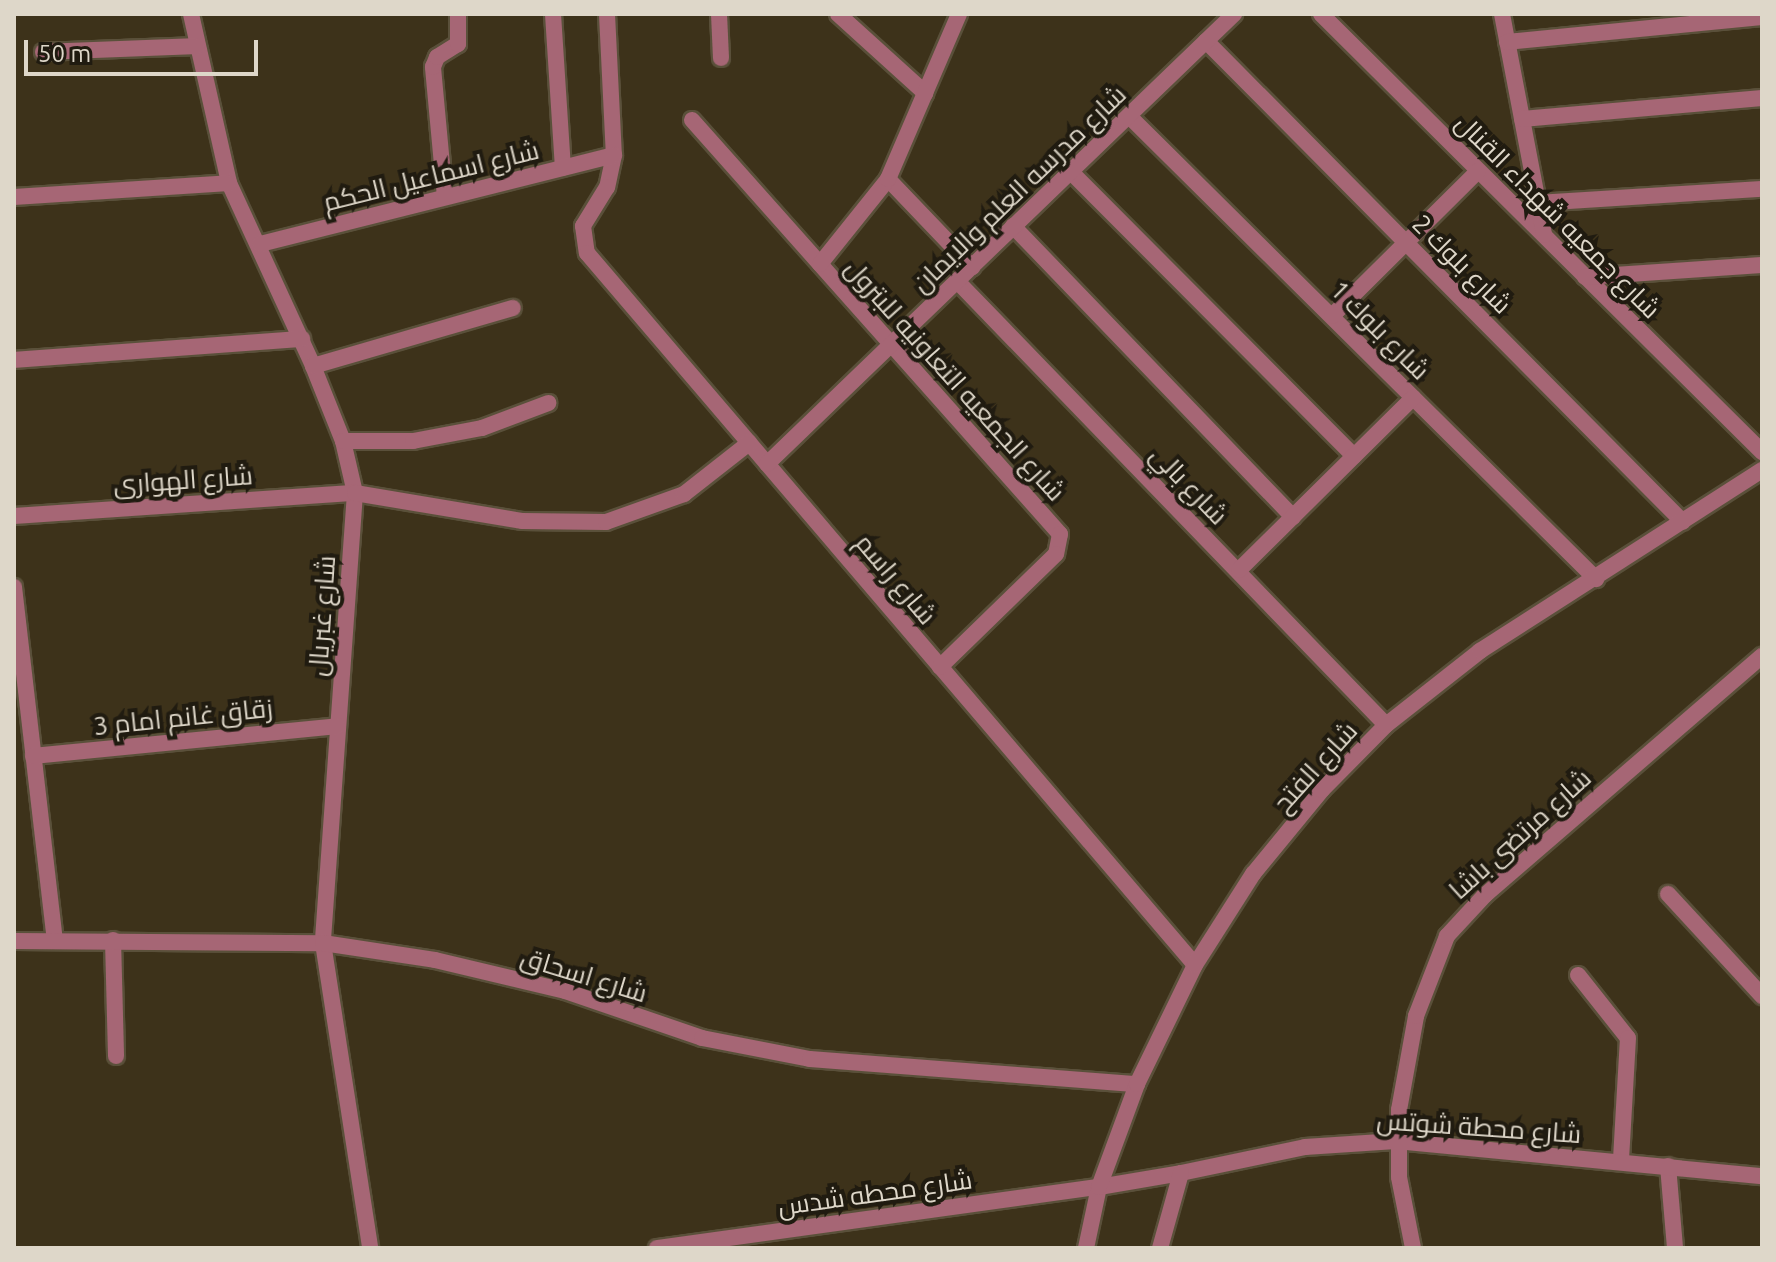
<!DOCTYPE html>
<html>
<head>
<meta charset="utf-8">
<style>
	body { margin:0 }
	#map { position:relative; width:1776px; height:1262px; overflow:hidden; background:#3d321a; font-family:Ubuntu,Cairo,sans-serif }
	div>[style] { position:absolute }
	.roads { filter:drop-shadow(2px 0 #5a503a) drop-shadow(-2px 0 #5a503a) drop-shadow(0 2px #5a503a) drop-shadow(0 -2px #5a503a) }
	.minor>* { height:16px; margin:-8px; padding:0 8px; transform-origin:8px; border-radius:8px; background:#a66675 }
	.tertiary>* { height:16px; margin:-8px; padding:0 8px; transform-origin:8px; border-radius:8px; background:#a66675 }
	span { translate:-50% -50%; white-space:nowrap; text-align:center; line-height:1.15; -webkit-text-stroke:8px #201b10; paint-order:stroke }
	.street-label { font-size:26px; color:#ded7c9 }
	.frame { position:absolute; inset:0; border:16px solid #ded7c9; pointer-events:none }
	.scale { position:absolute; left:24px; top:40px; width:234px; height:36px; box-sizing:border-box; border:4px solid #ded7c9; border-top:0; padding-left:10px; font-size:24px; line-height:28px; white-space:nowrap; color:#ded7c9; -webkit-text-stroke:6px #201b10; paint-order:stroke }
</style>
</head>
<body>
<div id="map">
	<div class="roads">
		<div class="minor">
			<i style="left:191px;top:14px;width:173px;rotate:77.3deg"></i>
			<i style="left:229px;top:183px;width:201px;rotate:65.3deg"></i>
			<i style="left:313px;top:366px;width:81px;rotate:68.2deg"></i>
			<i style="left:343px;top:441px;width:53px;rotate:77deg"></i>
			<i style="left:355px;top:493px;width:451px;rotate:94.1deg"></i>
			<i style="left:323px;top:943px;width:309px;rotate:81.2deg"></i>
			<i style="left:553px;top:14px;width:154px;rotate:86.3deg"></i>
			<i style="left:607px;top:14px;width:141px;rotate:87.2deg"></i>
			<i style="left:614px;top:155px;width:33px;rotate:102deg"></i>
			<i style="left:607px;top:187px;width:46px;rotate:121.6deg"></i>
			<i style="left:583px;top:226px;width:27px;rotate:82deg"></i>
			<i style="left:587px;top:253px;width:936px;rotate:49.5deg"></i>
			<i style="left:719px;top:14px;width:44px;rotate:87.4deg"></i>
			<i style="left:838px;top:14px;width:118px;rotate:42.2deg"></i>
			<i style="left:1321px;top:14px;width:622px;rotate:44.8deg"></i>
			<i style="left:1502px;top:14px;width:225px;rotate:79.2deg"></i>
			<i style="left:1206px;top:41px;width:677px;rotate:45.24deg"></i>
			<i style="left:1507px;top:42px;width:256px;rotate:-5.6deg"></i>
			<i style="left:43px;top:52px;width:154px;rotate:-2.2deg"></i>
			<i style="left:1129px;top:116px;width:658px;rotate:44.75deg"></i>
			<i style="left:1522px;top:119px;width:241px;rotate:-5deg"></i>
			<i style="left:692px;top:120px;width:554px;rotate:48.37deg"></i>
			<i style="left:1060px;top:534px;width:20px;rotate:101deg"></i>
			<i style="left:1056px;top:554px;width:162px;rotate:135.8deg"></i>
			<i style="left:1071px;top:172px;width:401px;rotate:45.1deg"></i>
			<i style="left:888px;top:179px;width:122px;rotate:46.3deg"></i>
			<i style="left:14px;top:197px;width:215px;rotate:-3.7deg"></i>
			<i style="left:445px;top:197px;width:131px;rotate:-95.3deg"></i>
			<i style="left:433px;top:67px;width:11px;rotate:-68deg"></i>
			<i style="left:437px;top:57px;width:25px;rotate:-32deg"></i>
			<i style="left:458px;top:44px;width:30px;rotate:-90deg"></i>
			<i style="left:1537px;top:203px;width:225px;rotate:-3.6deg"></i>
			<i style="left:1013px;top:226px;width:404px;rotate:46.1deg"></i>
			<i style="left:260px;top:244px;width:365px;rotate:-14.1deg"></i>
			<i style="left:820px;top:264px;width:109px;rotate:-51.3deg"></i>
			<i style="left:888px;top:179px;width:180px;rotate:-66.7deg"></i>
			<i style="left:1585px;top:277px;width:177px;rotate:-3.9deg"></i>
			<i style="left:957px;top:281px;width:617px;rotate:45.98deg"></i>
			<i style="left:1332px;top:316px;width:206px;rotate:-44.8deg"></i>
			<i style="left:14px;top:360px;width:289px;rotate:-4.2deg"></i>
			<i style="left:313px;top:366px;width:208px;rotate:-16.2deg"></i>
			<i style="left:343px;top:441px;width:70px"></i>
			<i style="left:413px;top:441px;width:70px;rotate:-10.7deg"></i>
			<i style="left:482px;top:428px;width:71px;rotate:-20.7deg"></i>
			<i style="left:767px;top:464px;width:649px;rotate:-43.94deg"></i>
			<i style="left:14px;top:516px;width:342px;rotate:-3.9deg"></i>
			<i style="left:355px;top:493px;width:169px;rotate:9.5deg"></i>
			<i style="left:522px;top:521px;width:84px;rotate:0.7deg"></i>
			<i style="left:606px;top:522px;width:83px;rotate:-19.7deg"></i>
			<i style="left:684px;top:494px;width:83px;rotate:-38.1deg"></i>
			<i style="left:1239px;top:570px;width:245px;rotate:-44.7deg"></i>
			<i style="left:14px;top:587px;width:354px;rotate:83.4deg"></i>
			<i style="left:33px;top:756px;width:306px;rotate:-5.6deg"></i>
			<i style="left:1668px;top:894px;width:139px;rotate:47.3deg"></i>
			<i style="left:113px;top:940px;width:116px;rotate:88.5deg"></i>
			<i style="left:14px;top:941px;width:309px;rotate:0.4deg"></i>
			<i style="left:323px;top:943px;width:113px;rotate:8.6deg"></i>
			<i style="left:435px;top:960px;width:134px;rotate:13.4deg"></i>
			<i style="left:565px;top:991px;width:145px;rotate:18.9deg"></i>
			<i style="left:702px;top:1038px;width:110px;rotate:11deg"></i>
			<i style="left:810px;top:1059px;width:328px;rotate:4.4deg"></i>
			<i style="left:1578px;top:975px;width:80px;rotate:51.6deg"></i>
			<i style="left:1628px;top:1038px;width:123px;rotate:93.3deg"></i>
			<i style="left:1668px;top:1166px;width:82px;rotate:85.1deg"></i>
			<i style="left:1181px;top:1173px;width:127px;rotate:-11.8deg"></i>
			<i style="left:1305px;top:1147px;width:91px;rotate:-3.8deg"></i>
			<i style="left:1396px;top:1141px;width:368px;rotate:5.5deg"></i>
			<i style="left:657px;top:1248px;width:446px;rotate:-7.9deg"></i>
			<i style="left:1413px;top:1248px;width:72px;rotate:-101.2deg"></i>
			<i style="left:1399px;top:1177px;width:67px;rotate:-90deg"></i>
			<i style="left:1399px;top:1110px;width:96px;rotate:-79.7deg"></i>
			<i style="left:1416px;top:1016px;width:86px;rotate:-68.8deg"></i>
			<i style="left:1447px;top:936px;width:56px;rotate:-47.2deg"></i>
			<i style="left:1485px;top:895px;width:366px;rotate:-40.8deg"></i>
		</div>
		<div class="tertiary">
			<i style="left:1099px;top:1187px;width:83px;rotate:-9.7deg"></i>
			<i style="left:1181px;top:1173px;width:78px;rotate:105.6deg"></i>
			<i style="left:1086px;top:1248px;width:62px;rotate:-78deg"></i>
			<i style="left:1099px;top:1187px;width:110px;rotate:-69.7deg"></i>
			<i style="left:1137px;top:1084px;width:132px;rotate:-64deg"></i>
			<i style="left:1195px;top:965px;width:108px;rotate:-57.5deg"></i>
			<i style="left:1253px;top:874px;width:109px;rotate:-50.6deg"></i>
			<i style="left:1322px;top:790px;width:91px;rotate:-45.4deg"></i>
			<i style="left:1386px;top:725px;width:120px;rotate:-38.2deg"></i>
			<i style="left:1480px;top:651px;width:335px;rotate:-32.7deg"></i>
		</div>
	</div>
	<div class="street-label">
		<span style="left:431px;top:176px;rotate:-14deg">شارع اسماعيل الحكم</span>
		<span style="left:1019px;top:189px;rotate:-44deg">شارع مدرسه العلم والايمان</span>
		<span style="left:1558px;top:216px;rotate:45deg">شارع جمعيه شهداء القنال</span>
		<span style="left:1462px;top:264px;rotate:45deg">شارع بلوك 2</span>
		<span style="left:1380px;top:330px;rotate:45deg">شارع بلوك 1</span>
		<span style="left:955px;top:380px;rotate:48deg">شارع الجمعيه التعاونيه للبترول</span>
		<span style="left:183px;top:480px;rotate:-4deg">شارع الهوارى</span>
		<span style="left:1189px;top:485px;rotate:46deg">شارع بالي</span>
		<span style="left:896px;top:579px;rotate:50deg">شارع راسم</span>
		<span style="left:322px;top:616px;rotate:-86deg">شارع غبريال</span>
		<span style="left:183px;top:717px;rotate:-6deg">زقاق غانم امام 3</span>
		<span style="left:1315px;top:767px;rotate:-48deg">شارع الفتح</span>
		<span style="left:1520px;top:834px;rotate:-42deg">شارع مرتضى باشا</span>
		<span style="left:584px;top:975px;rotate:17deg">شارع اسحاق</span>
		<span style="left:1479px;top:1127px;rotate:4deg">شارع محطة شوتس</span>
		<span style="left:875px;top:1193px;rotate:-8deg">شارع محطه شدس</span>
	</div>
	<div class="frame"></div>
	<div class="scale">50 m</div>
</div>
</body>
</html>
